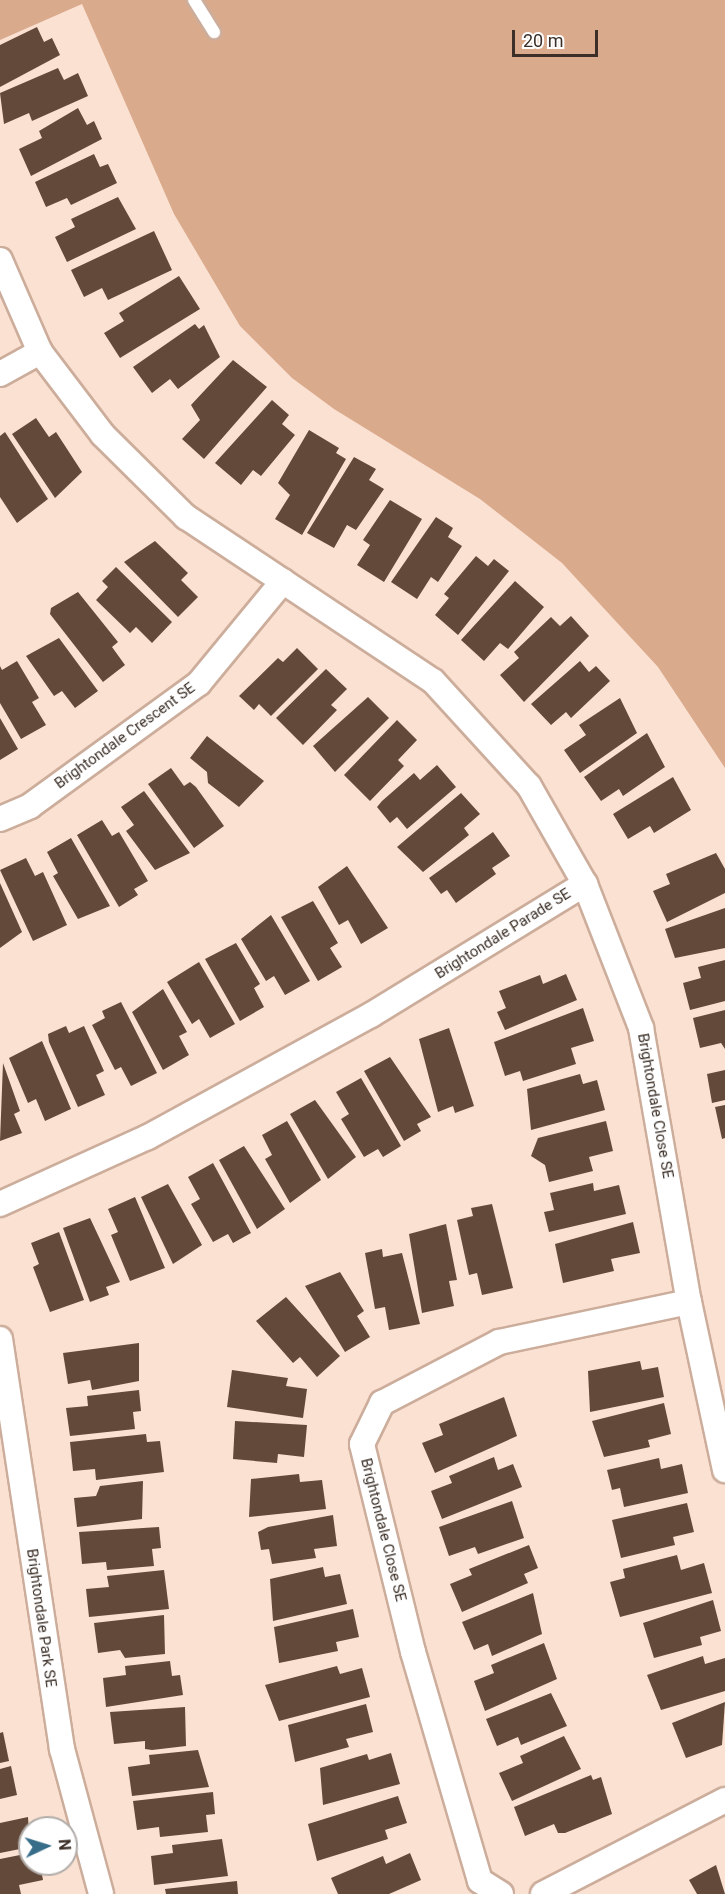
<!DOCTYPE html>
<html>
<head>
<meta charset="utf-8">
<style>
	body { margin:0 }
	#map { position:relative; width:725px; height:1894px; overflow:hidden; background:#fbe1d2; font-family:Roboto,sans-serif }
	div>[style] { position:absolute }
	.green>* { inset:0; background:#daaa8d }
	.building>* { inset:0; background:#634939 }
	.roads { filter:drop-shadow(2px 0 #ccad9b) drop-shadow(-2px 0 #ccad9b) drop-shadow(0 2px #ccad9b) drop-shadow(0 -2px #ccad9b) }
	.service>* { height:12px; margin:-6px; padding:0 6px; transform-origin:6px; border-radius:6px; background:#fff }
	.minor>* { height:24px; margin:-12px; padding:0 12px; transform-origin:12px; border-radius:12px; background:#fff }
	span { translate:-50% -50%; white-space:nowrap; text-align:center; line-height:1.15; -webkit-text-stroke:6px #fff; paint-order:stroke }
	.street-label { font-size:15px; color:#3b2f27 }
	.north { position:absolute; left:18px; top:1816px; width:60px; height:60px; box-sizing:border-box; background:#fff; border:2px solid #b1aca9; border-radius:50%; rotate:86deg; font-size:16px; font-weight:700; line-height:24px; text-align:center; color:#3b2f27 }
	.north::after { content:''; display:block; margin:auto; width:21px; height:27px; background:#376d89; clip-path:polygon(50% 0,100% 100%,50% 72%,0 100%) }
	.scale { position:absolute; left:512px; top:30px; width:86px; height:27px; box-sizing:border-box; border:3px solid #3b2f27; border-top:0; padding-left:8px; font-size:18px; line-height:21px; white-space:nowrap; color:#3b2f27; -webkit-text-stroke:4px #fff; paint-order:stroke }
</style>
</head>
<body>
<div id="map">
	<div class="green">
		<i style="clip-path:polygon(0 0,725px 0,725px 768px,658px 667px,562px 563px,480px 499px,334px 409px,292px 378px,240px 326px,174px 214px,82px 4px,0 40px)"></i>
	</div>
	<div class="building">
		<i style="clip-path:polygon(37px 27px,44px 42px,52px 38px,60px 55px,0 87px,0 45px)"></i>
		<i style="clip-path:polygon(58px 68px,64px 80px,78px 73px,88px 96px,32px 121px,29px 113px,4px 124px,0 93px)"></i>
		<i style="clip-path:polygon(78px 108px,87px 125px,94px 121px,102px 139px,31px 176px,19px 149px,42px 138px,39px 131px)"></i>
		<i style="clip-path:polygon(94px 154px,100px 167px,108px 164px,117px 183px,71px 205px,67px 198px,46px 207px,35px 182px)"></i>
		<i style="clip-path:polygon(118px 197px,136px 229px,67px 262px,55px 237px,75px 227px,71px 219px)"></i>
		<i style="clip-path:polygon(154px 231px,172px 270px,108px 300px,102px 288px,84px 297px,71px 270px)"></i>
		<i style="clip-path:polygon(179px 276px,200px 309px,120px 358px,104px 333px,124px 321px,119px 313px)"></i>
		<i style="clip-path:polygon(195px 324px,199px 329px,204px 325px,220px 357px,178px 389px,170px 379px,152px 393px,133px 367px)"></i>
		<i style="clip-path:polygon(233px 360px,267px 387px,204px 459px,182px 439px,200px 420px,191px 405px)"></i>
		<i style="clip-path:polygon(272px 400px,289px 415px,282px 424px,295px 435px,261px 476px,253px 470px,241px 485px,215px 463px)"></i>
		<i style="clip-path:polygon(36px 418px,49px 437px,56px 432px,82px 472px,55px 498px,12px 434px)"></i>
		<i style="clip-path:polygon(309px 430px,339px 448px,336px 453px,346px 459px,302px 535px,275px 519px,290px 495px,278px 483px)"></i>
		<i style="clip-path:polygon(5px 432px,48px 499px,17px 523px,0 497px,0 436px)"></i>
		<i style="clip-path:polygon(354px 457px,376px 469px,369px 480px,384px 489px,356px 530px,347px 525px,334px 548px,307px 533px)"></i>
		<i style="clip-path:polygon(390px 500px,422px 519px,384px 582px,357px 565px,370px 545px,363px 540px)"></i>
		<i style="clip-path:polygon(436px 517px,453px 528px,448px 537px,462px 546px,438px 582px,431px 577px,417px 599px,391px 582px)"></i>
		<i style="clip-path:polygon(155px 541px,188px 573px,181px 580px,198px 597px,178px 617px,124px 562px)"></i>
		<i style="clip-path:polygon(476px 556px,488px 566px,494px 559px,509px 571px,458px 635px,435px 615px,449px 598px,444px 594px)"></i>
		<i style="clip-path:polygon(116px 567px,172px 622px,152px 643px,136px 627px,130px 633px,96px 600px,108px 587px,102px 581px)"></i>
		<i style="clip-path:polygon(515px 581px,544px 607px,508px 649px,500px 643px,484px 661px,461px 640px)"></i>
		<i style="clip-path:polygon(78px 592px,118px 642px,112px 647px,125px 665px,103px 682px,50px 614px,51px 608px)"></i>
		<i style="clip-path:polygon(571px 616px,589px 636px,524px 702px,500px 675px,519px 658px,514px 652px,551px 617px,560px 626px)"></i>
		<i style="clip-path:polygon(59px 638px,98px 691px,75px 708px,62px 691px,54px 696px,26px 656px)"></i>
		<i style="clip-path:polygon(297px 648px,318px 669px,271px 716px,259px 704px,254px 710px,239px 696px,278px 658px,283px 662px)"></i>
		<i style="clip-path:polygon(17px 661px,39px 698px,32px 702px,46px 725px,21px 739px,0 703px,0 666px,2px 670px)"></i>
		<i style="clip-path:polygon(580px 661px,589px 672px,596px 666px,610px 681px,571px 718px,566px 712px,551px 725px,531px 704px)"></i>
		<i style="clip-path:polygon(326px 669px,347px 689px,331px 705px,337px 710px,303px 745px,276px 718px)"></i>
		<i style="clip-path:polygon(368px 697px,389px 718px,335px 772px,313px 746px)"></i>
		<i style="clip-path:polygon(620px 698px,637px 733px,580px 773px,564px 750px,586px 735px,579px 725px)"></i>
		<i style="clip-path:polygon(0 718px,18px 749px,0 760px)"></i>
		<i style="clip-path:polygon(397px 720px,417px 740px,398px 760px,404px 766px,370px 801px,344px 775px)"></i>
		<i style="clip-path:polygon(647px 733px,665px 767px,623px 796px,619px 789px,601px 801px,584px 777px)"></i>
		<i style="clip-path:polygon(207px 736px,264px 781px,239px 807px,208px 783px,207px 772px,190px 758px)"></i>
		<i style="clip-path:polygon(437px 765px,456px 787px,407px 829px,397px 817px,390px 823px,377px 807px,382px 801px,414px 773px,420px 780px)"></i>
		<i style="clip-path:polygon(171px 768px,184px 786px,190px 782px,196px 787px,224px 826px,194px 848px,148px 784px)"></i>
		<i style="clip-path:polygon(673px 777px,691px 810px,654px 833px,650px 826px,628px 839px,613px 814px)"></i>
		<i style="clip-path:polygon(144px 791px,190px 853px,155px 870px,126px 831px,134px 825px,121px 807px)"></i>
		<i style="clip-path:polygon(461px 793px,480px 814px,464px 828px,469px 835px,423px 872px,397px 847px)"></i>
		<i style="clip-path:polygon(102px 820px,112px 836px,119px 832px,148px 881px,134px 889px,138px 895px,119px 907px,77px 835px)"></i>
		<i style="clip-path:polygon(493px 832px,510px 856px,492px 868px,496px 874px,456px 903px,447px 890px,441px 894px,429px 878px)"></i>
		<i style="clip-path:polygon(71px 838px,110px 906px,78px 919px,53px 876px,58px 873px,47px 852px)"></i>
		<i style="clip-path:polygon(716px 853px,725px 869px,725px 893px,667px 922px,653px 891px,670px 884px,666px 874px)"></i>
		<i style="clip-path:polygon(26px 858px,35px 876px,43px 872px,67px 925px,33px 941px,0 870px)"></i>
		<i style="clip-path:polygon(347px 866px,388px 928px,361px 944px,348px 920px,339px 925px,318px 887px)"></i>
		<i style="clip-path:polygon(0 883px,22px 932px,0 948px)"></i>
		<i style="clip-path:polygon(313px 901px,338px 943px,330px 948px,342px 967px,318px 981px,281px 917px)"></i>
		<i style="clip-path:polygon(725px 908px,725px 948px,675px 958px,665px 929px)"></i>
		<i style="clip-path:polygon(271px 915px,310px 981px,285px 995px,274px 976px,266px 981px,241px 939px)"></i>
		<i style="clip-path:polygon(236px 943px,260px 984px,254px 988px,264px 1007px,240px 1021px,205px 959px)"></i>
		<i style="clip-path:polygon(725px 960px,725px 1001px,690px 1010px,683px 983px,701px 978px,698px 967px)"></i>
		<i style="clip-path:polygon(199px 962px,235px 1024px,210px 1038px,199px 1019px,192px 1024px,167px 982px)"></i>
		<i style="clip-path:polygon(566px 974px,577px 1000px,505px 1030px,497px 1012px,506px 1008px,499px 991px,540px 975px,543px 984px)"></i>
		<i style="clip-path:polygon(163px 989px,187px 1032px,179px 1036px,189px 1055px,163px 1070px,132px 1012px)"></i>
		<i style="clip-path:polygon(121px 1002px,157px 1073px,131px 1086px,121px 1067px,115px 1070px,92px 1025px,105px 1018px,102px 1011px)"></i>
		<i style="clip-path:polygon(583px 1008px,594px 1041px,571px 1048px,576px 1064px,523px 1081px,520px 1071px,505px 1076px,494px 1042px)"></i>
		<i style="clip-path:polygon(725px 1010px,725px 1049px,721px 1043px,700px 1048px,693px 1018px)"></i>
		<i style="clip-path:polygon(66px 1026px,69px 1033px,84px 1026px,104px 1071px,96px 1075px,105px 1095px,78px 1107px,49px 1042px,48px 1034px)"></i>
		<i style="clip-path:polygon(449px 1028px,474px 1106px,455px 1113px,453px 1106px,438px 1112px,419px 1039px)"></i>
		<i style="clip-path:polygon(42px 1041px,71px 1109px,45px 1121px,36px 1099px,28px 1103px,9px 1058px)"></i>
		<i style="clip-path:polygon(390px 1057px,431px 1117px,417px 1124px,421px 1131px,404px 1141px,364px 1071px)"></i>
		<i style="clip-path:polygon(3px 1063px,20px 1111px,14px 1114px,22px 1133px,0 1141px)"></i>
		<i style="clip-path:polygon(725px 1070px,725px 1100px,712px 1103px,707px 1074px)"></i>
		<i style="clip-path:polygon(580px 1074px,583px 1084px,597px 1080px,605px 1110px,531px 1130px,527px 1089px)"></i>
		<i style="clip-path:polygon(361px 1078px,401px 1146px,383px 1157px,378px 1149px,364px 1157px,341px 1119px,349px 1114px,336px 1092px)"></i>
		<i style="clip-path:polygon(315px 1100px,356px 1157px,328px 1179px,290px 1114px)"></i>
		<i style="clip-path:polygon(725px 1105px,725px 1138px,722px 1139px,715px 1107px)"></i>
		<i style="clip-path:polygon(287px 1121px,321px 1180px,290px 1203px,265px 1159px,272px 1155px,262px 1135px)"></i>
		<i style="clip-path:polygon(606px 1121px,613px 1151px,589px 1157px,593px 1171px,549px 1182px,545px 1165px,531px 1156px,538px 1138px)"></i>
		<i style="clip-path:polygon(244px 1146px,285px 1209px,257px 1229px,219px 1160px)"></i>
		<i style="clip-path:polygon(213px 1163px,251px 1233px,233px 1243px,228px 1234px,213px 1242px,191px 1204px,200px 1199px,188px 1177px)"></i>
		<i style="clip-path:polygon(593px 1183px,594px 1191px,619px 1185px,626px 1214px,549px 1232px,544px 1212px,554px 1210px,550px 1193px)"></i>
		<i style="clip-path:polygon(168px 1184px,202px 1245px,173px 1264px,141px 1197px)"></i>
		<i style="clip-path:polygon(135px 1197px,165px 1268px,130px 1281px,111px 1235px,118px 1232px,108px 1209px)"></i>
		<i style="clip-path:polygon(492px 1204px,513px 1288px,482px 1295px,477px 1273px,469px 1275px,457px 1220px,473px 1216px,471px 1208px)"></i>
		<i style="clip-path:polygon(90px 1218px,120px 1282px,106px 1287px,109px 1295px,90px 1302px,63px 1228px)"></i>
		<i style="clip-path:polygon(633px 1222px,640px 1253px,611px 1259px,614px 1271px,563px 1283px,555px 1244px)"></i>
		<i style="clip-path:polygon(446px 1224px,457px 1280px,449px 1281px,454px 1306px,422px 1313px,409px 1234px)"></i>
		<i style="clip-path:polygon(59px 1232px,84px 1300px,50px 1312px,33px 1267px,39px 1264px,31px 1243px)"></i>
		<i style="clip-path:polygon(382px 1249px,383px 1257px,402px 1253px,420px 1324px,389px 1330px,385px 1307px,375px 1309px,365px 1253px)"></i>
		<i style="clip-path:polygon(340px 1272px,364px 1311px,357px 1316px,370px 1337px,345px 1352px,305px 1286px)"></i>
		<i style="clip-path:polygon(286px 1297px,340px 1356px,317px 1377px,300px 1357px,293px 1363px,256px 1321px)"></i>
		<i style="clip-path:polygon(139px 1343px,139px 1381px,92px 1390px,90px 1380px,68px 1384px,63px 1353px)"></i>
		<i style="clip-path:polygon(640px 1361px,642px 1370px,658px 1367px,664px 1397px,590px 1412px,588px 1371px)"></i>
		<i style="clip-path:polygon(232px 1370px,288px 1378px,286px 1386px,307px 1389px,303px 1418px,227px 1407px)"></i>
		<i style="clip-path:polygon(139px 1390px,141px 1411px,133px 1412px,135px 1429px,70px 1436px,66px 1408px,88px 1406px,87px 1396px)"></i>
		<i style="clip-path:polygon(504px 1397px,517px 1436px,435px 1473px,422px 1443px,443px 1435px,439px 1424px)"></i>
		<i style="clip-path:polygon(664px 1403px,671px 1434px,648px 1440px,650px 1447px,604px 1457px,592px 1421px)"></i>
		<i style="clip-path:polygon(235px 1421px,307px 1425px,304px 1457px,278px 1454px,277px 1463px,233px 1459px)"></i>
		<i style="clip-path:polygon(146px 1434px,147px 1442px,160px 1441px,164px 1472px,96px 1480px,95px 1469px,73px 1471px,70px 1442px)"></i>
		<i style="clip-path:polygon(494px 1457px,498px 1470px,513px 1464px,522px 1487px,442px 1519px,431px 1491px,452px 1483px,449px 1476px)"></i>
		<i style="clip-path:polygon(659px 1458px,661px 1469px,682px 1464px,688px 1493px,624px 1507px,620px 1488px,612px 1490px,607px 1470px)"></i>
		<i style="clip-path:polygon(299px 1474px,300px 1482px,322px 1480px,326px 1509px,249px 1517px,251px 1479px)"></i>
		<i style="clip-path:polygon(143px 1481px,142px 1519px,77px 1527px,74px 1498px,96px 1496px,100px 1486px)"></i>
		<i style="clip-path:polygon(512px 1501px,524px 1538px,478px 1554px,475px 1547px,449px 1556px,439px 1527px)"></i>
		<i style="clip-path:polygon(687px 1503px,694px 1532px,673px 1537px,675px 1545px,621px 1558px,612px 1520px)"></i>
		<i style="clip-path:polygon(333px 1515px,337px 1546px,314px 1549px,316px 1558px,272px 1564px,269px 1549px,261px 1550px,258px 1532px,268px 1527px)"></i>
		<i style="clip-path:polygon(159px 1527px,161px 1548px,152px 1549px,154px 1566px,107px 1570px,106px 1562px,82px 1564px,79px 1532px)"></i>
		<i style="clip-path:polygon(529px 1545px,538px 1568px,524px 1574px,528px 1583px,462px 1612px,450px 1584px,472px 1575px,469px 1569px)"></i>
		<i style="clip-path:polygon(677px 1555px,681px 1570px,704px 1563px,712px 1593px,620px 1617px,610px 1582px,625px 1578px,623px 1569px)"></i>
		<i style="clip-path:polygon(323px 1567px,325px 1577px,340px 1574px,347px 1604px,273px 1621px,270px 1579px)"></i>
		<i style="clip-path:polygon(164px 1570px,169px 1609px,89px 1617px,86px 1589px,109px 1587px,107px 1576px)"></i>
		<i style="clip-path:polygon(533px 1593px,542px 1634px,492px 1656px,488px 1644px,474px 1650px,462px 1622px)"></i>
		<i style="clip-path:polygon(713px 1600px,721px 1631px,700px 1637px,702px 1645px,654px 1658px,643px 1623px)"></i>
		<i style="clip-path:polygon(353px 1609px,359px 1637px,336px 1642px,338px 1651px,279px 1663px,274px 1627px)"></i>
		<i style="clip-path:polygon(164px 1615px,165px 1654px,125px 1658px,120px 1650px,98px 1653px,94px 1623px)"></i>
		<i style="clip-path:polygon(544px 1643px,557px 1679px,485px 1711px,474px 1681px,494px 1673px,491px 1665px)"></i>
		<i style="clip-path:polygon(703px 1656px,705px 1664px,725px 1658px,725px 1691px,661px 1710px,647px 1675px)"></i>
		<i style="clip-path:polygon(170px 1661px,172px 1676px,180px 1675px,183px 1695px,106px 1707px,103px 1678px,126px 1675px,125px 1666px)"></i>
		<i style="clip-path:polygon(337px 1666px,340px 1674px,362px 1668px,370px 1697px,279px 1721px,265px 1685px)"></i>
		<i style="clip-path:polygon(551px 1693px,567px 1726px,521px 1745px,518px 1737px,497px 1746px,486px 1719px)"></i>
		<i style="clip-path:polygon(725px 1702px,722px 1745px,686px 1758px,672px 1723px)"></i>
		<i style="clip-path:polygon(366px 1704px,373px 1732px,346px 1739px,349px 1747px,295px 1762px,288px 1725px)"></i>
		<i style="clip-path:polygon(185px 1707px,186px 1746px,152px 1750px,145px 1749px,145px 1741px,114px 1744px,110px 1712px)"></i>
		<i style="clip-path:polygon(3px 1732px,9px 1761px,0 1763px,0 1733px)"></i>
		<i style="clip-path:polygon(564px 1736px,581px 1769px,512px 1801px,499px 1773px,523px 1763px,520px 1756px)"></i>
		<i style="clip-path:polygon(198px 1750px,209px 1787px,132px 1796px,128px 1767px,150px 1764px,149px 1755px)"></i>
		<i style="clip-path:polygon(391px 1753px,400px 1784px,323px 1805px,320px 1768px,367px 1754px,369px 1760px)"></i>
		<i style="clip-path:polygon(11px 1766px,17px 1795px,0 1799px,0 1769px)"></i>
		<i style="clip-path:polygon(591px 1775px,593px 1780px,601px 1777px,612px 1814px,565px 1833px,558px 1833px,554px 1824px,525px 1836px,514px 1807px)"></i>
		<i style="clip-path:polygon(213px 1792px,215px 1814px,206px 1815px,208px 1832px,160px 1837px,159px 1827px,137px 1830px,133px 1801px)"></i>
		<i style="clip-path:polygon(398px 1796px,407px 1823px,385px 1830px,388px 1839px,317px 1861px,308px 1824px)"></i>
		<i style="clip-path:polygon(28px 1817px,30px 1847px,0 1853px,0 1823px)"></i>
		<i style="clip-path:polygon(222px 1839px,228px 1876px,154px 1885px,151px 1856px,173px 1853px,172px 1845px)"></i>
		<i style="clip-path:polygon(30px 1853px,30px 1864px,40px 1864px,43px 1880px,19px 1885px,21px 1894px,0 1894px,0 1859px)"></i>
		<i style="clip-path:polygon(410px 1853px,421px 1880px,389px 1894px,338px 1894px,331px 1878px,383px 1856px,386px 1864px)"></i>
		<i style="clip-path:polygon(716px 1865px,725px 1894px,697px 1894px,689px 1880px)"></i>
		<i style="clip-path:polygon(237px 1881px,238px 1894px,166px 1894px,165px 1889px)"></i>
	</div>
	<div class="roads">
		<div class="service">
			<i style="left:194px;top:0;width:38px;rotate:58deg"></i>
		</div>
		<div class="minor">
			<i style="left:0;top:260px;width:100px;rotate:66.5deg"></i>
			<i style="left:40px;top:352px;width:104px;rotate:52.8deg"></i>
			<i style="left:103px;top:435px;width:117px;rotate:44.7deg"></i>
			<i style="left:186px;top:517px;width:296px;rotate:33.6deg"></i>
			<i style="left:433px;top:681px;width:142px;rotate:47.6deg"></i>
			<i style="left:529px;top:786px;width:113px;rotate:60.3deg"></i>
			<i style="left:585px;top:884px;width:155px;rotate:68.7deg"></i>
			<i style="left:641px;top:1028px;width:278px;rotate:80.1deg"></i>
			<i style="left:689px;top:1302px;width:172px;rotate:77.9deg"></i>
			<i style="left:0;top:374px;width:46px;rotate:-28.8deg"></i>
			<i style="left:0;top:819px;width:33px;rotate:-23deg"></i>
			<i style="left:30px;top:806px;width:209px;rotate:-36deg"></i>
			<i style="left:199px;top:683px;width:132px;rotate:-50.5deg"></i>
			<i style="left:0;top:1204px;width:162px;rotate:-24.4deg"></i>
			<i style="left:148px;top:1137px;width:254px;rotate:-28.7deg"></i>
			<i style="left:371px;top:1015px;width:251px;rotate:-31.5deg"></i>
			<i style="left:0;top:1339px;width:415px;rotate:81.4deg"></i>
			<i style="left:62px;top:1749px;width:150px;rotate:74.9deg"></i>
			<i style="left:501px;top:1894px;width:25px;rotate:-148deg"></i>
			<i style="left:480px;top:1881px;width:239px;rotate:-106.3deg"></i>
			<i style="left:413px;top:1652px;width:214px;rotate:-103.8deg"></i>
			<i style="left:362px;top:1444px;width:46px;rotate:-64deg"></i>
			<i style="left:382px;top:1403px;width:132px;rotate:-27.5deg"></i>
			<i style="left:499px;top:1342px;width:194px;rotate:-11.9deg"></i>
			<i style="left:543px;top:1894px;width:205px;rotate:-27.3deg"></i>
		</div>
	</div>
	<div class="street-label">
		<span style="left:125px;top:736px;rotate:-36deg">Brightondale Crescent SE</span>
		<span style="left:503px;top:934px;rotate:-32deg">Brightondale Parade SE</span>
		<span style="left:655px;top:1106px;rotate:80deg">Brightondale Close SE</span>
		<span style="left:383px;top:1530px;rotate:76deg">Brightondale Close SE</span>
		<span style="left:41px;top:1618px;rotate:82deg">Brightondale Park SE</span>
	</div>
	<div class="north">N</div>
	<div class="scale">20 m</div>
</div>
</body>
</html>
